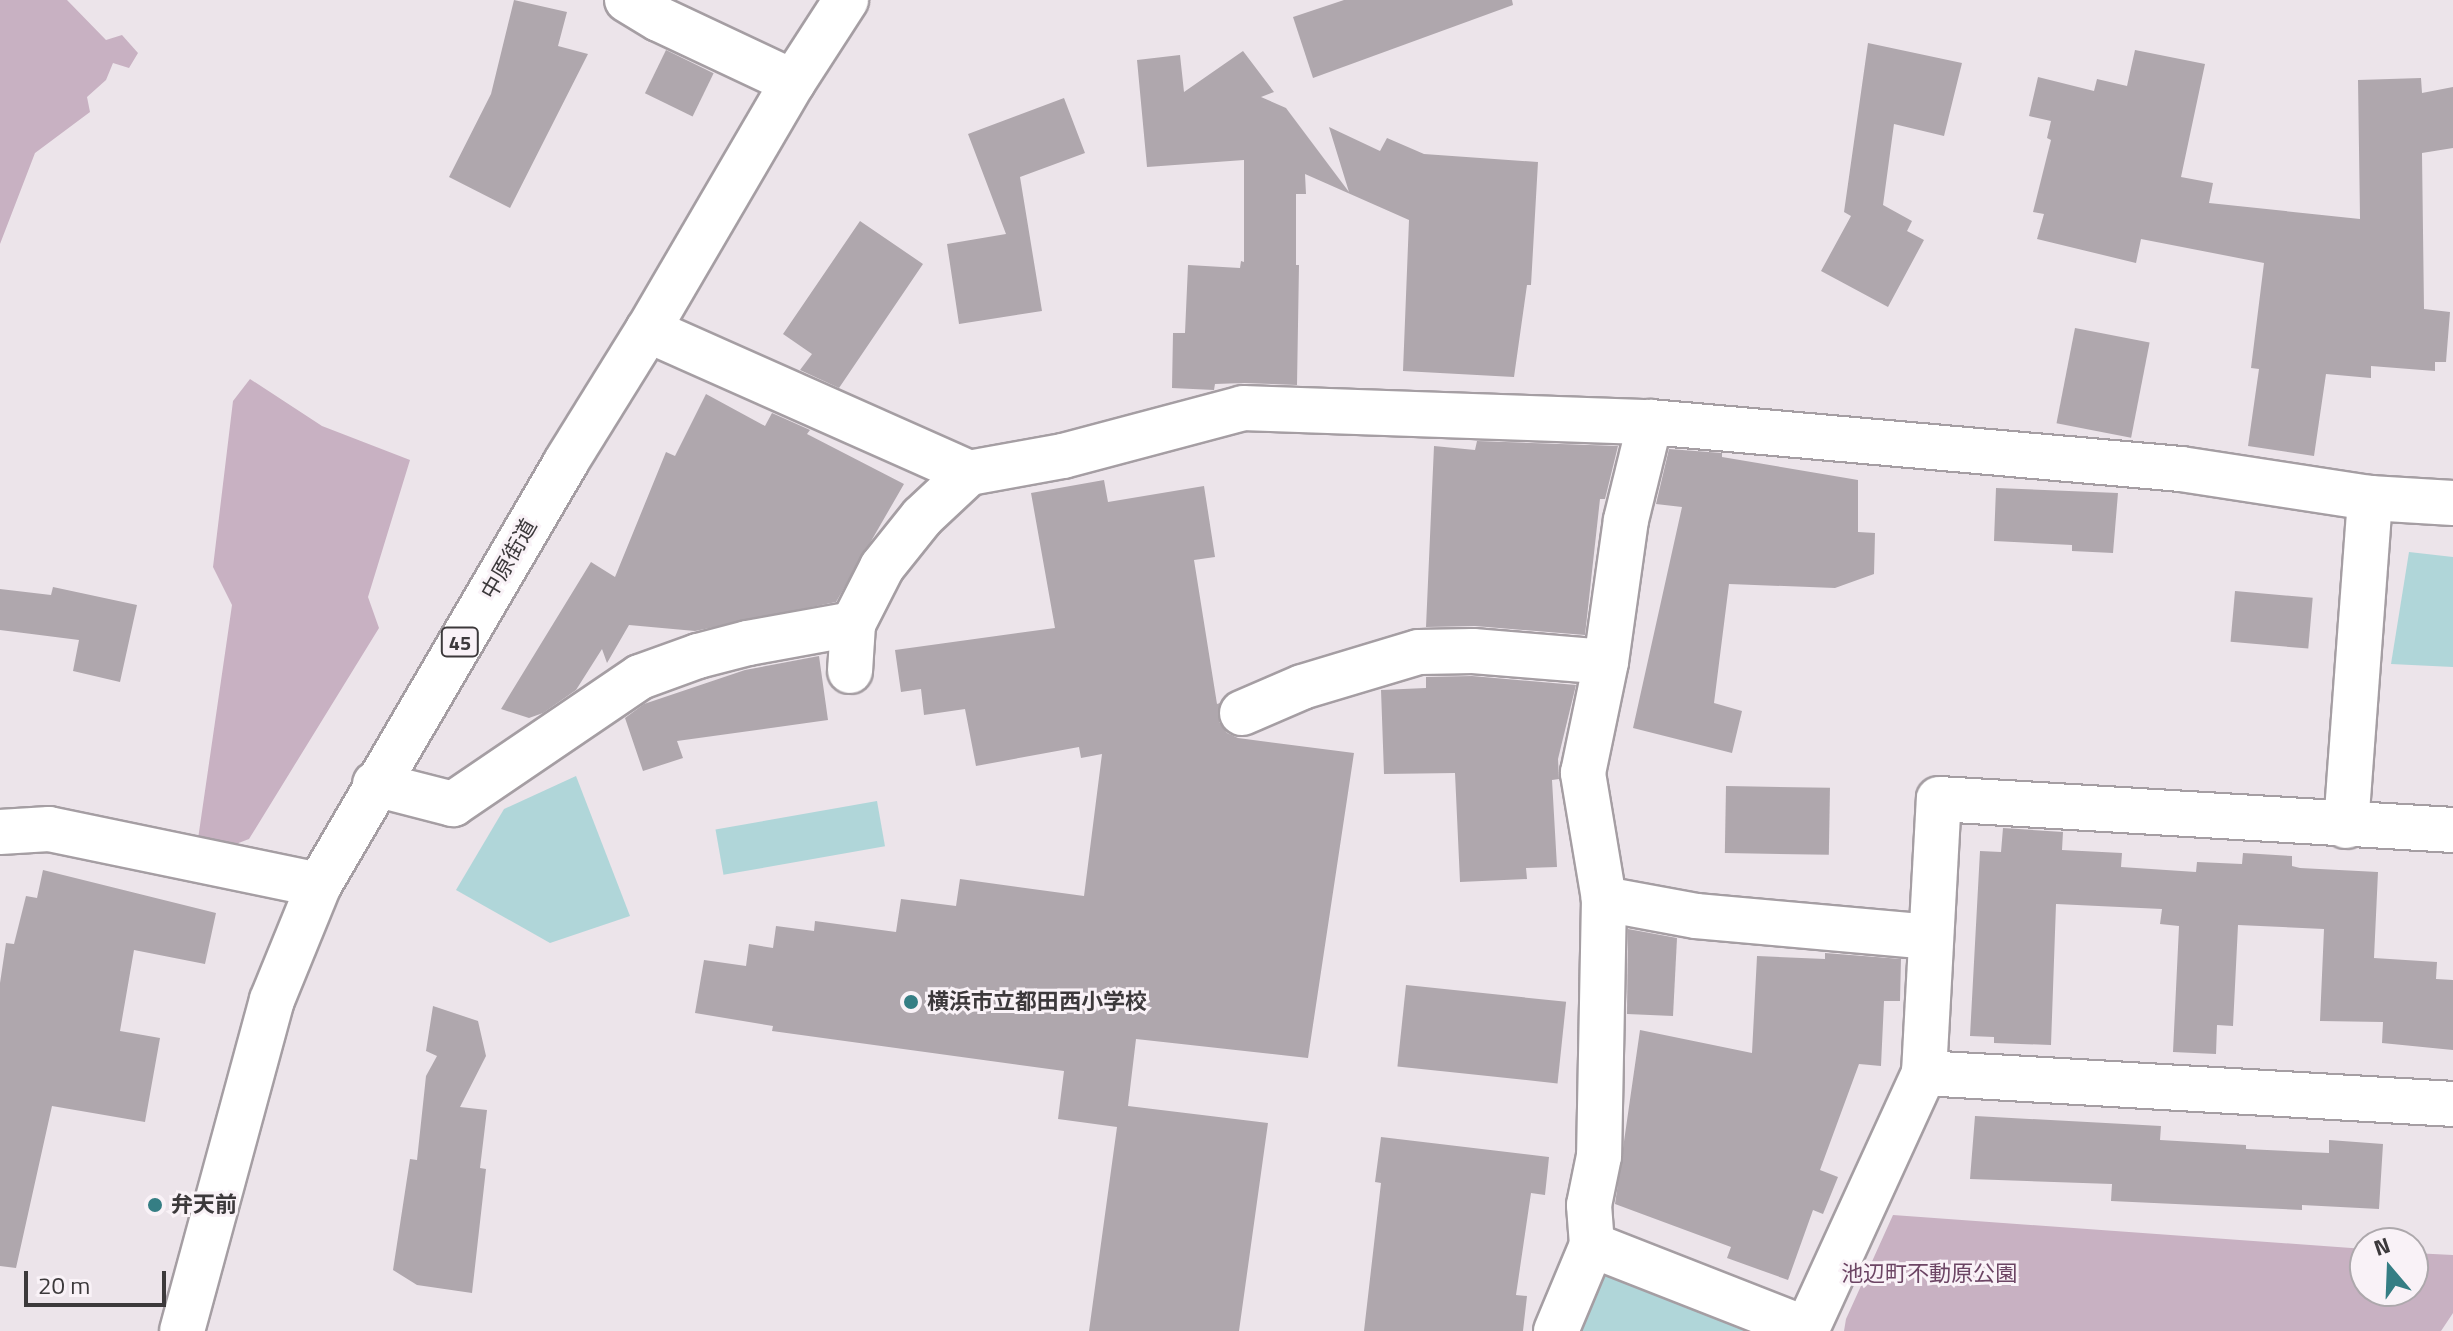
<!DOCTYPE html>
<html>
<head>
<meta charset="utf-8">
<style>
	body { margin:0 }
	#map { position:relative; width:2453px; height:1331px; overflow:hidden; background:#ece4ea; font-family:"Titillium Web","Noto Sans JP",sans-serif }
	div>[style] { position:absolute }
	.green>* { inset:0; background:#c8b1c2 }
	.water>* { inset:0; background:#b0d6d9; transform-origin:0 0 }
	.building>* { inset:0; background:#afa7ad; transform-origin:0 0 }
	.roads { filter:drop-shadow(2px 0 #a59ea3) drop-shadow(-2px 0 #a59ea3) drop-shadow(0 2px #a59ea3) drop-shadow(0 -2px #a59ea3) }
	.minor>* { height:44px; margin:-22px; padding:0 22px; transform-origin:22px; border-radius:22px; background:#fff }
	.major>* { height:44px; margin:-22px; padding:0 22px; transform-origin:22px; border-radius:22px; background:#fff }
	.dots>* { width:22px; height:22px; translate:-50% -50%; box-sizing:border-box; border:4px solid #f9f2f7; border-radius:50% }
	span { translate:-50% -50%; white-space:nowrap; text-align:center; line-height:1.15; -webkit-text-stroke:6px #f9f2f7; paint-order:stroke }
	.shield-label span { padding:2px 6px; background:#f9f2f7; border:2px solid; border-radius:6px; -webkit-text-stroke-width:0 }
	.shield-label { font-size:20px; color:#3c393b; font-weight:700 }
	.street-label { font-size:22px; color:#3c393b }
	.poi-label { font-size:22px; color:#3c393b; font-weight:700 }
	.left { translate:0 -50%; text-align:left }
	.park-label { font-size:22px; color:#6c4564 }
	.north { position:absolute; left:2349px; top:1227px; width:80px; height:80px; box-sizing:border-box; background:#f9f2f7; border:2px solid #ada8ac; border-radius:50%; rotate:341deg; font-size:22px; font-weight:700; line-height:32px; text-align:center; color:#3c393b }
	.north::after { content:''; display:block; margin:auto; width:28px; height:36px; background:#357e84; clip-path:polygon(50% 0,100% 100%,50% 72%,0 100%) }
	.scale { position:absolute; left:24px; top:1271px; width:142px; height:36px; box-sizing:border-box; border:4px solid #3c393b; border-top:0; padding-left:10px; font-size:24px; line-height:28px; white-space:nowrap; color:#3c393b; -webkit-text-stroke:6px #f9f2f7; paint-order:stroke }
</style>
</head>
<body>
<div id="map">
	<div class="green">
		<i style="clip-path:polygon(0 0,67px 0,106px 40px,122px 35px,138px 53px,129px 68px,113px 63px,106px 80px,87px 97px,90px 112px,35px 153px,0 244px)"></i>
		<i style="clip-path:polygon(250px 379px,322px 426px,410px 460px,368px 597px,379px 628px,249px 839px,236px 844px,198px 839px,232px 605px,213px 567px,233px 401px)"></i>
		<i style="clip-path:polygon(1893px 1215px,2365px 1249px,2365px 1291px,2413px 1291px,2413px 1253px,2453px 1255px,2453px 1313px,2441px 1331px,1844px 1331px,1846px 1319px)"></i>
	</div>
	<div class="water">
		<i style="clip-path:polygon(2409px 552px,2453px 557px,2453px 667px,2391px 664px)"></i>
		<i style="clip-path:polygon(576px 776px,630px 916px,550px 943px,456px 890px,504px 809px)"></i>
		<i style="left:877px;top:801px;width:46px;height:164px;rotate:80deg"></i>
		<i style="clip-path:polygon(1605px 1274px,1775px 1331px,1576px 1331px,1592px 1287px)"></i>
	</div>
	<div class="building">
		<i style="clip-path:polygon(514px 0,567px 12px,558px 46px,588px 54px,510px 208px,449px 177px,491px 94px)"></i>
		<i style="clip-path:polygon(1344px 0,1512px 0,1513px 5px,1313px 78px,1293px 17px)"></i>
		<i style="clip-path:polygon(1868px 43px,1962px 63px,1944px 136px,1894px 124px,1883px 205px,1912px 221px,1907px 231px,1924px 240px,1888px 307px,1821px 271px,1851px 216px,1844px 212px)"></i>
		<i style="left:666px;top:50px;width:53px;height:48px;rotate:26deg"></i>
		<i style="clip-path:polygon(2135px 50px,2205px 64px,2181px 177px,2213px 183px,2209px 203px,2360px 219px,2358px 80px,2421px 78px,2422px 93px,2453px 87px,2453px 148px,2422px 153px,2424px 309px,2450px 312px,2446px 362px,2435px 362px,2435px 371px,2371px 366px,2371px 378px,2326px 374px,2314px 456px,2248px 446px,2259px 369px,2251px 368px,2264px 263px,2141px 239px,2136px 263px,2037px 239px,2044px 214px,2033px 212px,2051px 140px,2047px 138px,2051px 121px,2029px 116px,2038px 77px,2094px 91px,2097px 79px,2127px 86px)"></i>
		<i style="clip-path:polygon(1243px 51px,1274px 92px,1261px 97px,1286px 108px,1349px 192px,1329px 127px,1380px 151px,1387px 138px,1424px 154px,1538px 162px,1531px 285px,1527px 285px,1514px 377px,1403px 371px,1409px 220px,1305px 174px,1306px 194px,1296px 194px,1296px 265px,1299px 265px,1297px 385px,1244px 383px,1215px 384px,1214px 390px,1172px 388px,1173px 333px,1185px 333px,1188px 265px,1240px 268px,1241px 261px,1244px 262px,1244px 160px,1147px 167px,1137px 60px,1180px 55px,1184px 92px)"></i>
		<i style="clip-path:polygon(1064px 98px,1085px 153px,1020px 177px,1042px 311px,959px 324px,947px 244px,1006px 234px,968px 134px)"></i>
		<i style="clip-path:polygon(860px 221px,923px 264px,839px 388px,800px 370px,812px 354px,783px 334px)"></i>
		<i style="left:2075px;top:328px;width:76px;height:97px;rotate:11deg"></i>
		<i style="clip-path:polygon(706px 394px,765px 426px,772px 413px,810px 430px,807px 434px,904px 484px,836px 602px,695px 631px,629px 625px,607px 663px,602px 649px,576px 690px,543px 713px,529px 718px,501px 709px,591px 562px,615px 577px,666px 452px,675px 456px)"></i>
		<i style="clip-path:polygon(1477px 441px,1618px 446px,1605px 499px,1600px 499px,1585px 635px,1475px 626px,1426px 627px,1434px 446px,1475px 450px)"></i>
		<i style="clip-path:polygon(1669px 449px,1722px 453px,1722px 457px,1858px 480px,1858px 532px,1875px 533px,1874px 574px,1835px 588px,1729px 584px,1714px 703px,1742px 711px,1732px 753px,1633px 728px,1682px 507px,1656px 504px)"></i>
		<i style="clip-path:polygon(1104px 480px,1108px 502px,1204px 486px,1215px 557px,1194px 560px,1217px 704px,1220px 703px,1219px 722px,1227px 733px,1238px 738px,1354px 753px,1308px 1058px,1136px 1039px,1128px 1106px,1268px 1123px,1239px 1331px,1089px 1331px,1117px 1127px,1058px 1119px,1064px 1071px,772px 1031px,773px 1026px,695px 1013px,704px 960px,746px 966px,749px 944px,773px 948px,776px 926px,814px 931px,815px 921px,896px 932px,901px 899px,956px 906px,960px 879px,1084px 896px,1102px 754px,1081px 758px,1079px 747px,976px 766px,965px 709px,924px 715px,921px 689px,901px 692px,895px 650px,1055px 628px,1031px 493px)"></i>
		<i style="clip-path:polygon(1996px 488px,2118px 493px,2113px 553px,2072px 551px,2072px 545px,1994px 541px)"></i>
		<i style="clip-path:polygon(53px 587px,137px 605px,120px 682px,73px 671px,79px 640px,0 630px,0 589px,51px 595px)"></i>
		<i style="left:2235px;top:591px;width:78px;height:51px;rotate:5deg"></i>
		<i style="clip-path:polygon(819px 656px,828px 720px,677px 741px,683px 758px,643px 771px,625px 718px,644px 704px,745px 670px)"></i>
		<i style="clip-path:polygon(1472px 676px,1576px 685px,1558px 759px,1559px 779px,1552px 780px,1557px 867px,1526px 868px,1527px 879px,1460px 882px,1455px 773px,1384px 774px,1381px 690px,1426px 688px,1426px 677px)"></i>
		<i style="left:1726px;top:786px;width:104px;height:67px;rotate:1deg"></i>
		<i style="clip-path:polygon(2003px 828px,2063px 832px,2062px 850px,2122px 853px,2121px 867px,2196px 872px,2197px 862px,2242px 864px,2243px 853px,2292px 856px,2292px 866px,2300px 868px,2378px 872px,2374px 958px,2437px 962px,2436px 979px,2453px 980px,2453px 1050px,2382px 1043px,2383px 1022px,2320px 1021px,2324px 929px,2238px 925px,2233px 1026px,2217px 1025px,2216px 1054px,2173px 1052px,2179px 926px,2160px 924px,2162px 909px,2056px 904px,2051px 1045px,1994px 1043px,1994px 1037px,1970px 1036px,1980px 851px,2001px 852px)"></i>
		<i style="clip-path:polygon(43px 870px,216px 913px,205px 964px,134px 950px,120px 1031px,160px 1038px,145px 1122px,52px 1106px,16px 1268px,0 1266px,0 983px,6px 943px,14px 944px,26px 896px,37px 898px)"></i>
		<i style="clip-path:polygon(1628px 929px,1677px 938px,1673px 1016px,1627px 1014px)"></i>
		<i style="clip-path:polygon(1825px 953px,1901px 959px,1900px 1001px,1884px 1001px,1881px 1066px,1859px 1064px,1820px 1170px,1838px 1177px,1823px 1214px,1813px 1210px,1788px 1280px,1727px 1258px,1731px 1247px,1615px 1204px,1640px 1030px,1752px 1053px,1757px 956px,1825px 959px)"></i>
		<i style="left:1406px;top:985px;width:161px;height:82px;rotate:6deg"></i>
		<i style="clip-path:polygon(433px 1006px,478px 1021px,486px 1056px,460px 1107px,487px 1110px,480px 1168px,486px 1169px,472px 1293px,417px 1285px,393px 1270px,410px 1159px,417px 1160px,426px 1076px,437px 1056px,426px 1051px)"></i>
		<i style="clip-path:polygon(1975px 1116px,2161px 1126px,2160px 1140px,2246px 1145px,2246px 1149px,2329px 1153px,2329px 1140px,2383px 1144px,2379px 1209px,2302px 1205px,2302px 1210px,2111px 1201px,2112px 1184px,1970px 1179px)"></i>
		<i style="clip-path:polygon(1381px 1137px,1549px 1157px,1545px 1195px,1531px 1193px,1516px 1295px,1527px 1296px,1523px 1331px,1364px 1331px,1381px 1183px,1375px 1182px)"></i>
	</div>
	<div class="roads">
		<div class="minor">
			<i style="left:627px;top:0;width:37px;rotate:31deg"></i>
			<i style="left:659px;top:19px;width:148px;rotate:25.2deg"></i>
			<i style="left:648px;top:330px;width:351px;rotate:24deg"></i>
			<i style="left:850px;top:671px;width:47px;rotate:-86.3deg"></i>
			<i style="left:1242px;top:713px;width:65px;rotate:-23.4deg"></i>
			<i style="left:1302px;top:687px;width:122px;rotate:-16.7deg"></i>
			<i style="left:1419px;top:652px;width:54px;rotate:-1.1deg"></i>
			<i style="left:1473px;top:651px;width:133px;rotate:4.7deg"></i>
			<i style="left:375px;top:784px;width:81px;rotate:14.4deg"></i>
			<i style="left:453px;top:804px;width:226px;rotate:-34.2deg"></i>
			<i style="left:640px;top:677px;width:62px;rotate:-19.9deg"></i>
			<i style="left:698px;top:656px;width:52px;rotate:-14.6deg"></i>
			<i style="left:748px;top:643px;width:107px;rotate:-10.3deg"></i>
			<i style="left:853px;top:624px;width:64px;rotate:-63deg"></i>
			<i style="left:882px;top:567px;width:64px;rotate:-51.3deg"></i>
			<i style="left:922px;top:517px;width:64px;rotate:-43.1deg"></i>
			<i style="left:969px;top:473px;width:96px;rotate:-10.3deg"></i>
			<i style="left:1063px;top:456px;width:186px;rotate:-14.9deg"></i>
			<i style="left:1243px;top:408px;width:407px;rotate:2deg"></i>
			<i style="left:2346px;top:826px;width:329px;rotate:-85.8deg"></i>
			<i style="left:0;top:832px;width:49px;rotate:-3.5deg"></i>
			<i style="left:49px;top:829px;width:276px;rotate:11.7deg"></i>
			<i style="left:1604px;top:899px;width:257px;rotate:91.1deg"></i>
			<i style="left:1599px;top:1156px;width:50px;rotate:101.5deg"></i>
			<i style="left:1589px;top:1205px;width:40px;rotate:85.7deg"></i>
			<i style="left:1592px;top:1245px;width:230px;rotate:21.4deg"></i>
			<i style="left:1931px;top:937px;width:236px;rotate:-174.9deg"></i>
			<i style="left:1696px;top:916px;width:94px;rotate:-169.5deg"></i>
			<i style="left:1604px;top:899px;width:128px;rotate:-99.5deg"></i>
			<i style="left:1583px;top:773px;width:113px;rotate:-78.3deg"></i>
			<i style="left:1606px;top:662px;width:143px;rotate:-82deg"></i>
			<i style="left:1626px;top:520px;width:101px;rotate:-76.2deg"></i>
			<i style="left:1650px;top:422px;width:533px;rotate:5.06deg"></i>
			<i style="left:2181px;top:469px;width:191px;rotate:8.7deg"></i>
			<i style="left:2370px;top:498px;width:83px;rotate:3.4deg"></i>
			<i style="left:1924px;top:1073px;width:530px;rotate:3.35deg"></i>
			<i style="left:1556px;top:1331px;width:93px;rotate:-67.3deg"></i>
			<i style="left:1806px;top:1331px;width:284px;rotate:-65.4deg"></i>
			<i style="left:1924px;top:1073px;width:274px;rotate:-86.9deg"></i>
			<i style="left:1939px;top:799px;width:515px;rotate:3.45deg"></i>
		</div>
		<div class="major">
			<i style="left:182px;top:1331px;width:343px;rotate:-74.8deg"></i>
			<i style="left:272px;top:1000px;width:124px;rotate:-67.8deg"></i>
			<i style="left:319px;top:885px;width:490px;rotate:-59.7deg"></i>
			<i style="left:566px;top:462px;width:155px;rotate:-58.2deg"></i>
			<i style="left:648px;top:330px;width:287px;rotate:-59.7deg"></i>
			<i style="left:793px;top:82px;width:98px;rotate:-57.1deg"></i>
		</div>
	</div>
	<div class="dots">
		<i style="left:911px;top:1002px;background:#357e84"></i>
		<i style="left:155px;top:1205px;background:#357e84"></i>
	</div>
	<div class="shield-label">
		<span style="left:460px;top:642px">45</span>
	</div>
	<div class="street-label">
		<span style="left:509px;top:559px;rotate:-60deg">中原街道</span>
	</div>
	<div class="poi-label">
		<span class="left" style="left:927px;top:1002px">横浜市立都田西小学校</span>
		<span class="left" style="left:171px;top:1205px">弁天前</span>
	</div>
	<div class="park-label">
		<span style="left:1929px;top:1274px">池辺町不動原公園</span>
	</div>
	<div class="north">N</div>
	<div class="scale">20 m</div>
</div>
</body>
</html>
